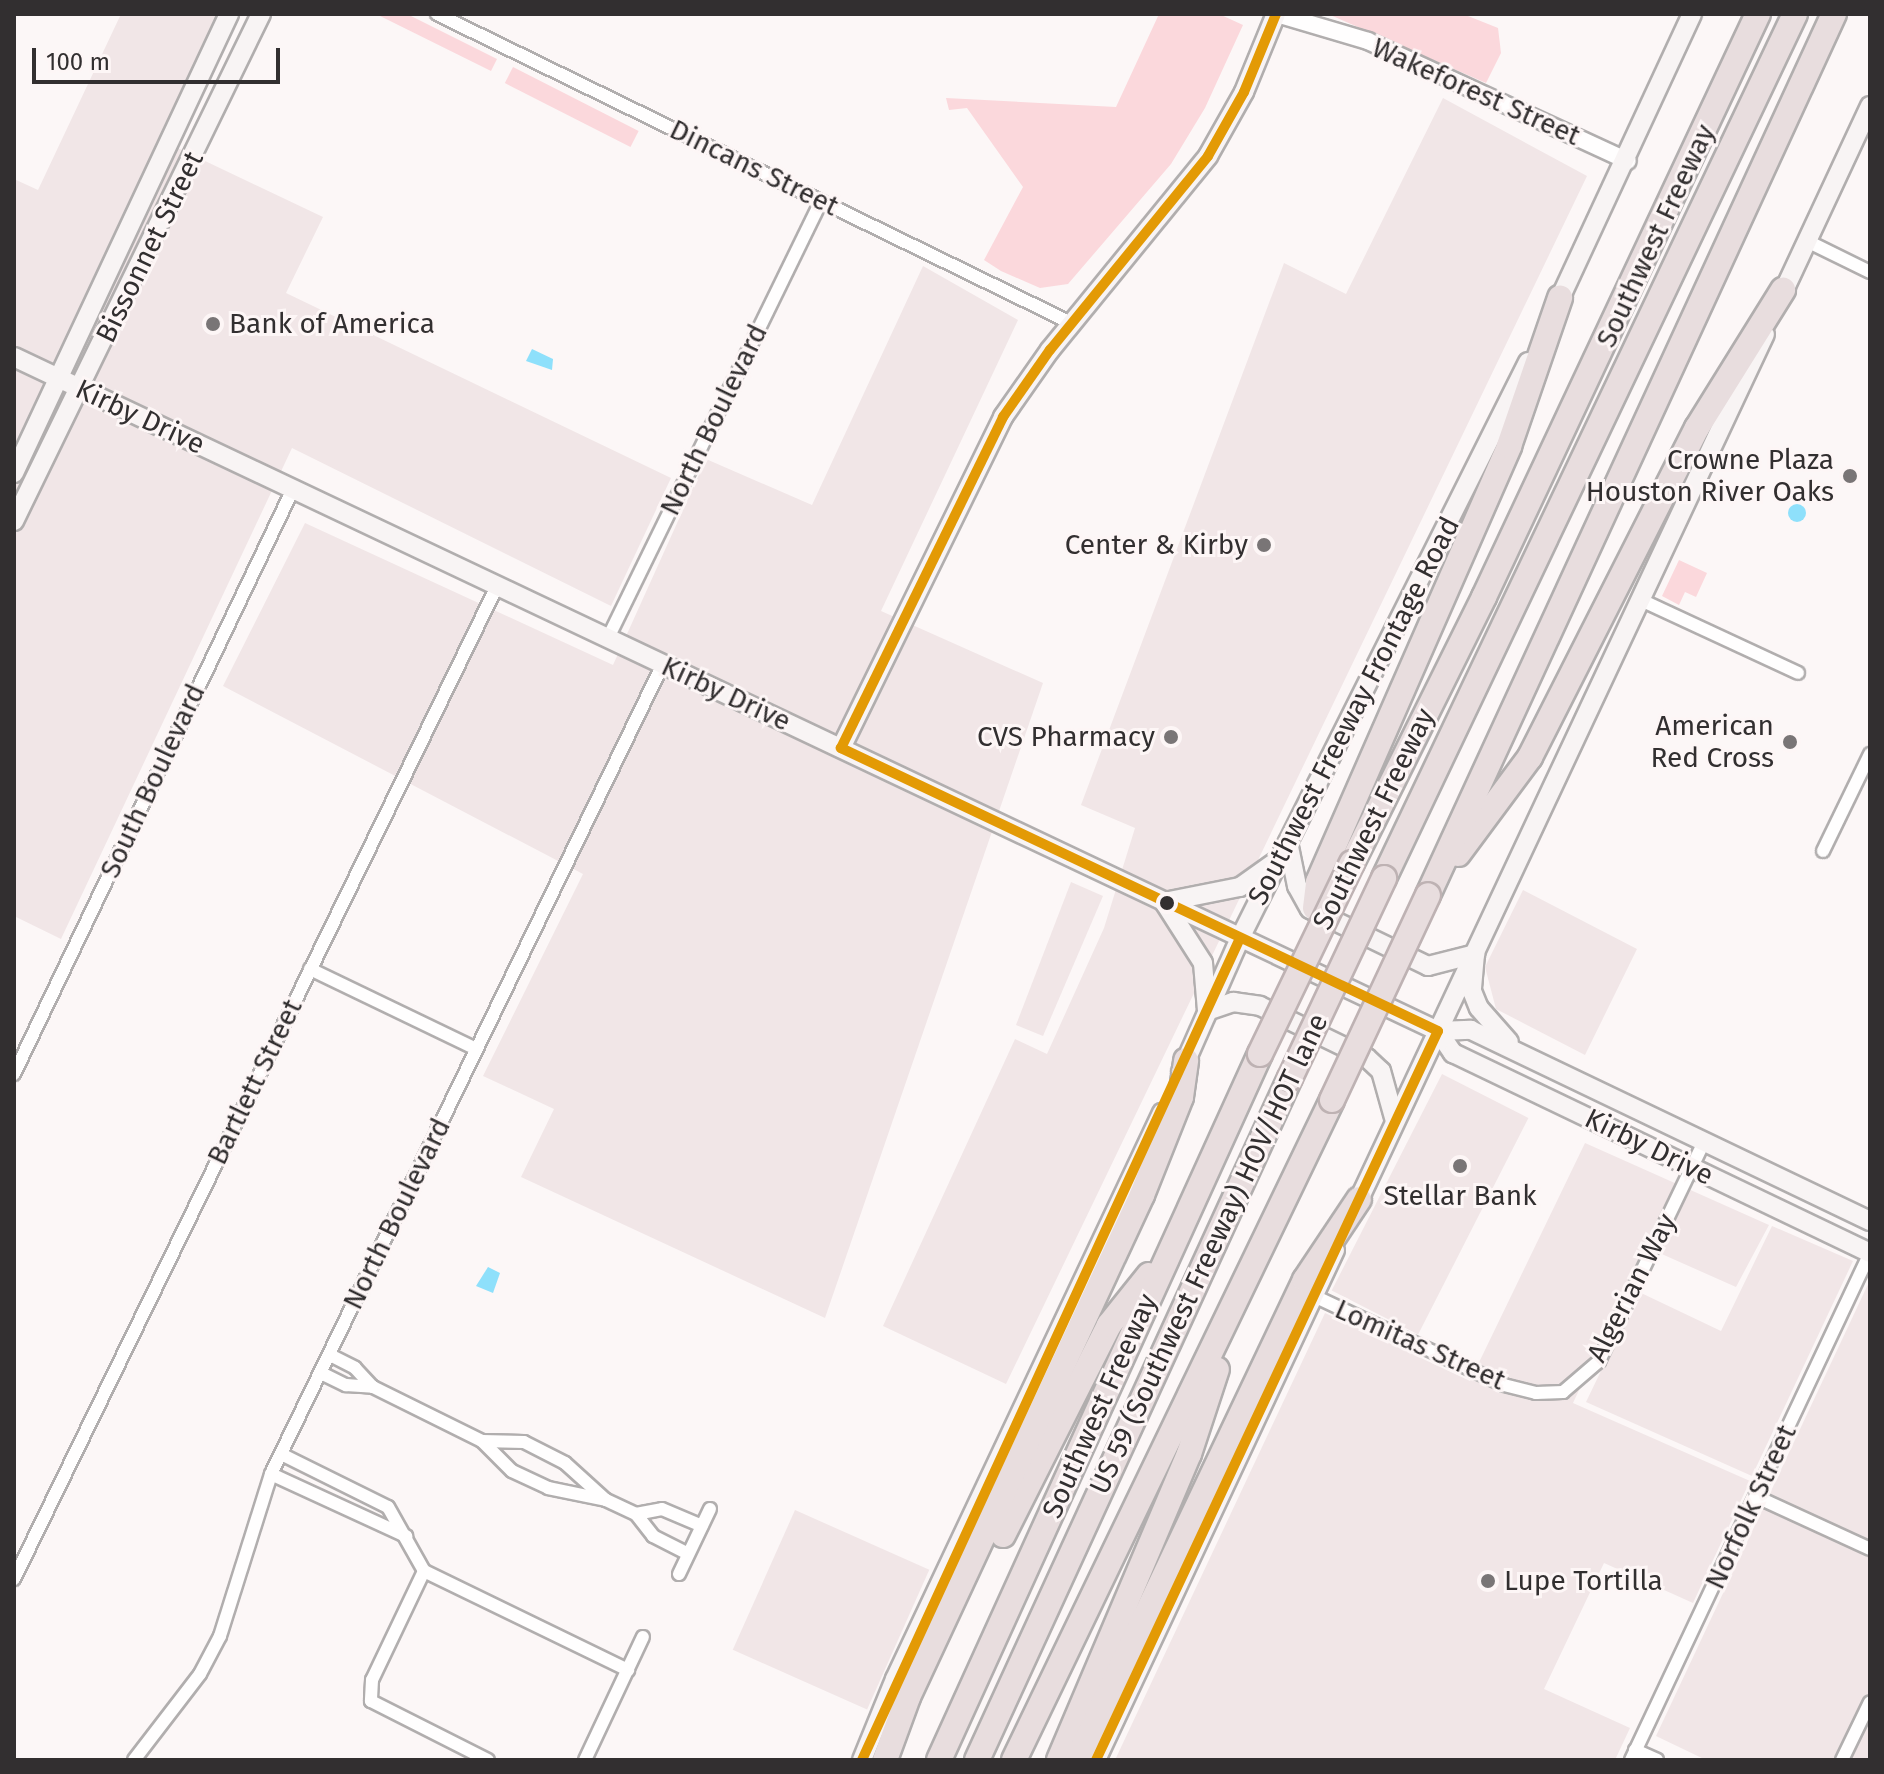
<!DOCTYPE html>
<html>
<head>
<meta charset="utf-8">
<style>
	body { margin:0 }
	#map { position:relative; width:1884px; height:1774px; overflow:hidden; background:#fcf7f7; font-family:"Fira Sans",sans-serif }
	div>[style] { position:absolute }
	.built>* { inset:0; background:#f1e6e7; transform-origin:0 0 }
	.green>* { inset:0; background:#fbd8dc; transform-origin:0 0 }
	.water>* { inset:0; background:#8ee0fb }
	.round { border-radius:50% }
	.roads { filter:drop-shadow(2px 0 #b1aeae) drop-shadow(-2px 0 #b1aeae) drop-shadow(0 2px #b1aeae) drop-shadow(0 -2px #b1aeae) }
	.minor>* { height:12px; margin:-6px; padding:0 6px; transform-origin:6px; border-radius:6px; background:#fffefe }
	.tertiary>* { height:16px; margin:-8px; padding:0 8px; transform-origin:8px; border-radius:8px; background:#fffefe }
	.secondary>* { height:18px; margin:-9px; padding:0 9px; transform-origin:9px; border-radius:9px; background:#f8f4f4 }
	.motorway>* { height:24px; margin:-12px; padding:0 12px; transform-origin:12px; border-radius:12px; background:#e8ddde }
	.bridges { filter:drop-shadow(2px 0 #beb2b3) drop-shadow(-2px 0 #beb2b3) drop-shadow(0 2px #beb2b3) drop-shadow(0 -2px #beb2b3) }
	.motorway-bridge>* { height:24px; margin:-12px; padding:0 12px; transform-origin:12px; border-radius:12px; background:#e8ddde }
	.bus-1>* { height:10px; margin:-5px; padding:0 5px; transform-origin:5px; border-radius:5px; background:#e39a05 }
	.dots>* { width:22px; height:22px; translate:-50% -50%; box-sizing:border-box; border:4px solid #fdf6f6; border-radius:50% }
	span { translate:-50% -50%; white-space:nowrap; text-align:center; line-height:1.15; -webkit-text-stroke:6px #fdf6f6; paint-order:stroke }
	.street-label { font-size:28px; color:#322f30 }
	.poi-label { font-size:28px; color:#322f30 }
	.left { translate:0 -50%; text-align:left }
	.right { translate:-100% -50%; text-align:right }
	.frame { position:absolute; inset:0; border:16px solid #322f30; pointer-events:none }
	.scale { position:absolute; left:32px; top:48px; width:248px; height:36px; box-sizing:border-box; border:4px solid #322f30; border-top:0; padding-left:10px; font-size:24px; line-height:28px; white-space:nowrap; color:#322f30; -webkit-text-stroke:6px #fdf6f6; paint-order:stroke }
</style>
</head>
<body>
<div id="map">
	<div class="built">
		<i style="clip-path:polygon(121px 14px,220px 14px,161px 140px,323px 217px,286px 293px,671px 478px,611px 606px,292px 448px,61px 939px,14px 916px,14px 179px,38px 190px)"></i>
		<i style="clip-path:polygon(1443px 98px,1587px 176px,1006px 1384px,883px 1326px,1015px 1039px,1047px 1054px,1104px 928px,1135px 828px,1081px 805px,1284px 263px,1346px 294px)"></i>
		<i style="clip-path:polygon(923px 266px,1018px 320px,881px 611px,1043px 683px,825px 1318px,521px 1177px,554px 1109px,483px 1076px,583px 874px,223px 686px,305px 523px,613px 665px,706px 459px,812px 505px)"></i>
		<i style="clip-path:polygon(1071px 882px,1103px 896px,1043px 1036px,1016px 1025px)"></i>
		<i style="clip-path:polygon(1523px 890px,1637px 949px,1585px 1055px,1496px 1009px,1485px 967px)"></i>
		<i style="left:1442px;top:1074px;width:97px;height:243px;rotate:27deg"></i>
		<i style="clip-path:polygon(1585px 1143px,1769px 1225px,1736px 1287px,1646px 1247px,1573px 1403px,1750px 1481px,1693px 1603px,1604px 1563px,1544px 1689px,1630px 1728px,1615px 1760px,1115px 1760px,1325px 1313px,1470px 1381px)"></i>
		<i style="clip-path:polygon(1772px 1226px,1853px 1261px,1752px 1476px,1586px 1402px,1639px 1292px,1721px 1331px)"></i>
		<i style="clip-path:polygon(1870px 1280px,1870px 1760px,1706px 1760px,1656px 1736px)"></i>
		<i style="left:795px;top:1510px;width:147px;height:153px;rotate:24deg"></i>
	</div>
	<div class="green">
		<i style="clip-path:polygon(376px 14px,407px 14px,497px 59px,491px 71px)"></i>
		<i style="clip-path:polygon(1159px 14px,1219px 14px,1243px 25px,1205px 108px,1171px 164px,1068px 284px,1040px 288px,1001px 271px,984px 260px,1023px 187px,967px 108px,949px 110px,946px 98px,1116px 107px)"></i>
		<i style="clip-path:polygon(1328px 14px,1463px 14px,1498px 28px,1501px 53px,1486px 83px)"></i>
		<i style="left:513px;top:67px;width:141px;height:18px;rotate:27deg"></i>
		<i style="clip-path:polygon(1679px 560px,1707px 573px,1696px 597px,1685px 592px,1679px 605px,1662px 596px)"></i>
	</div>
	<div class="water">
		<i style="clip-path:polygon(532px 349px,553px 359px,552px 370px,526px 361px)"></i>
		<i class="round" style="left:1788px;top:504px;width:18px;height:18px"></i>
		<i style="clip-path:polygon(488px 1267px,500px 1273px,493px 1293px,476px 1286px)"></i>
	</div>
	<div class="roads">
		<div class="minor">
			<i style="left:437px;top:14px;width:705px;rotate:25.98deg"></i>
			<i style="left:1807px;top:241px;width:70px;rotate:26.2deg"></i>
			<i style="left:1641px;top:600px;width:173px;rotate:24.9deg"></i>
			<i style="left:608px;top:638px;width:486px;rotate:-64deg"></i>
			<i style="left:1823px;top:851px;width:108px;rotate:-64.1deg"></i>
			<i style="left:310px;top:969px;width:184px;rotate:25.7deg"></i>
			<i style="left:14px;top:1074px;width:648px;rotate:-64.5deg"></i>
			<i style="left:1314px;top:1296px;width:210px;rotate:25.1deg"></i>
			<i style="left:1504px;top:1385px;width:33px;rotate:14deg"></i>
			<i style="left:1536px;top:1393px;width:27px;rotate:-2deg"></i>
			<i style="left:1563px;top:1392px;width:48px;rotate:-40.7deg"></i>
			<i style="left:1599px;top:1361px;width:243px;rotate:-64.4deg"></i>
			<i style="left:330px;top:1355px;width:28px;rotate:27deg"></i>
			<i style="left:355px;top:1368px;width:26px;rotate:47deg"></i>
			<i style="left:373px;top:1387px;width:122px;rotate:26.4deg"></i>
			<i style="left:482px;top:1441px;width:42px;rotate:45deg"></i>
			<i style="left:512px;top:1471px;width:40px;rotate:25deg"></i>
			<i style="left:548px;top:1488px;width:59px;rotate:11.7deg"></i>
			<i style="left:606px;top:1500px;width:33px;rotate:25deg"></i>
			<i style="left:636px;top:1514px;width:28px;rotate:52deg"></i>
			<i style="left:653px;top:1536px;width:39px;rotate:27deg"></i>
			<i style="left:321px;top:1373px;width:28px;rotate:26deg"></i>
			<i style="left:346px;top:1385px;width:27px;rotate:4deg"></i>
			<i style="left:482px;top:1441px;width:42px;rotate:1.4deg"></i>
			<i style="left:524px;top:1442px;width:46px;rotate:27.1deg"></i>
			<i style="left:565px;top:1463px;width:55px;rotate:42.1deg"></i>
			<i style="left:281px;top:1454px;width:119px;rotate:26.4deg"></i>
			<i style="left:388px;top:1507px;width:73px;rotate:60.6deg"></i>
			<i style="left:424px;top:1571px;width:227px;rotate:25.9deg"></i>
			<i style="left:271px;top:1474px;width:149px;rotate:24.7deg"></i>
			<i style="left:1757px;top:1497px;width:124px;rotate:24.7deg"></i>
			<i style="left:636px;top:1514px;width:26px;rotate:-11deg"></i>
			<i style="left:662px;top:1509px;width:43px;rotate:23deg"></i>
			<i style="left:424px;top:1571px;width:121px;rotate:115.5deg"></i>
			<i style="left:372px;top:1680px;width:21px;rotate:93deg"></i>
			<i style="left:371px;top:1701px;width:131px;rotate:26.8deg"></i>
			<i style="left:679px;top:1574px;width:72px;rotate:-64.5deg"></i>
			<i style="left:14px;top:1579px;width:1104px;rotate:-64.06deg"></i>
			<i style="left:1635px;top:1750px;width:24px;rotate:24deg"></i>
			<i style="left:134px;top:1760px;width:108px;rotate:-52.5deg"></i>
			<i style="left:200px;top:1674px;width:43px;rotate:-62.2deg"></i>
			<i style="left:220px;top:1636px;width:170px;rotate:-72.5deg"></i>
			<i style="left:271px;top:1474px;width:900px;rotate:-64.18deg"></i>
			<i style="left:585px;top:1760px;width:136px;rotate:-64.8deg"></i>
			<i style="left:1631px;top:1760px;width:561px;rotate:-64.76deg"></i>
			<i style="left:1842px;top:1760px;width:64px;rotate:-64.2deg"></i>
		</div>
		<div class="tertiary">
			<i style="left:1277px;top:14px;width:95px;rotate:16.5deg"></i>
			<i style="left:1368px;top:41px;width:286px;rotate:24.8deg"></i>
		</div>
		<div class="secondary">
			<i style="left:1780px;top:299px;width:213px;rotate:-65deg"></i>
			<i style="left:1556px;top:307px;width:323px;rotate:-65.1deg"></i>
			<i style="left:14px;top:357px;width:1575px;rotate:25.33deg"></i>
			<i style="left:1438px;top:1031px;width:33px;rotate:-2deg"></i>
			<i style="left:1471px;top:1030px;width:442px;rotate:25.6deg"></i>
			<i style="left:14px;top:473px;width:507px;rotate:-64.9deg"></i>
			<i style="left:14px;top:521px;width:564px;rotate:-64.03deg"></i>
			<i style="left:841px;top:748px;width:369px;rotate:-63.9deg"></i>
			<i style="left:1003px;top:417px;width:82px;rotate:-55deg"></i>
			<i style="left:1050px;top:350px;width:250px;rotate:-50.8deg"></i>
			<i style="left:1208px;top:156px;width:73px;rotate:-60.6deg"></i>
			<i style="left:1244px;top:92px;width:84px;rotate:-67.7deg"></i>
			<i style="left:1288px;top:842px;width:45px;rotate:78.4deg"></i>
			<i style="left:1297px;top:886px;width:26px;rotate:61deg"></i>
			<i style="left:1310px;top:909px;width:131px;rotate:25.8deg"></i>
			<i style="left:1428px;top:966px;width:49px;rotate:-14.3deg"></i>
			<i style="left:1475px;top:954px;width:37px;rotate:95deg"></i>
			<i style="left:1472px;top:991px;width:18px;rotate:68deg"></i>
			<i style="left:1479px;top:1008px;width:45px;rotate:48.6deg"></i>
			<i style="left:1164px;top:902px;width:72px;rotate:57.4deg"></i>
			<i style="left:1203px;top:963px;width:48px;rotate:85.2deg"></i>
			<i style="left:1207px;top:1011px;width:28px;rotate:-19deg"></i>
			<i style="left:1233px;top:1002px;width:27px;rotate:8deg"></i>
			<i style="left:1260px;top:1006px;width:119px;rotate:25.9deg"></i>
			<i style="left:1367px;top:1058px;width:19px;rotate:43deg"></i>
			<i style="left:1381px;top:1071px;width:52px;rotate:74.4deg"></i>
			<i style="left:1164px;top:902px;width:77px;rotate:-11.2deg"></i>
			<i style="left:1240px;top:887px;width:47px;rotate:-35.4deg"></i>
			<i style="left:1438px;top:1031px;width:27px;rotate:56deg"></i>
			<i style="left:1453px;top:1053px;width:462px;rotate:25.6deg"></i>
			<i style="left:1181px;top:1072px;width:146px;rotate:-66.2deg"></i>
			<i style="left:1240px;top:938px;width:644px;rotate:-63.43deg"></i>
			<i style="left:1355px;top:1208px;width:965px;rotate:-64.87deg"></i>
			<i style="left:862px;top:1760px;width:87px;rotate:-67.8deg"></i>
			<i style="left:895px;top:1679px;width:626px;rotate:-64.75deg"></i>
			<i style="left:1096px;top:1760px;width:563px;rotate:-64.89deg"></i>
		</div>
		<div class="motorway">
			<i style="left:1458px;top:854px;width:121px;rotate:-53.4deg"></i>
			<i style="left:1530px;top:757px;width:369px;rotate:-63.1deg"></i>
			<i style="left:1697px;top:428px;width:163px;rotate:-58.1deg"></i>
			<i style="left:1352px;top:863px;width:297px;rotate:-63.6deg"></i>
			<i style="left:1484px;top:597px;width:644px;rotate:-64.83deg"></i>
			<i style="left:1384px;top:878px;width:957px;rotate:-64.56deg"></i>
			<i style="left:1428px;top:895px;width:970px;rotate:-65.26deg"></i>
			<i style="left:1315px;top:908px;width:26px;rotate:-83deg"></i>
			<i style="left:1318px;top:882px;width:476px;rotate:-66.3deg"></i>
			<i style="left:1509px;top:446px;width:157px;rotate:-71deg"></i>
			<i style="left:1003px;top:1535px;width:235px;rotate:-63.2deg"></i>
			<i style="left:1109px;top:1325px;width:64px;rotate:-51.3deg"></i>
			<i style="left:885px;top:1760px;width:67px;rotate:-69.9deg"></i>
			<i style="left:908px;top:1697px;width:554px;rotate:-65.01deg"></i>
			<i style="left:1142px;top:1195px;width:105px;rotate:-68.3deg"></i>
			<i style="left:1181px;top:1097px;width:37px;rotate:-82deg"></i>
			<i style="left:939px;top:1760px;width:776px;rotate:-65.55deg"></i>
			<i style="left:977px;top:1760px;width:750px;rotate:-65.35deg"></i>
			<i style="left:1014px;top:1760px;width:733px;rotate:-64.27deg"></i>
			<i style="left:1059px;top:1760px;width:332px;rotate:-67deg"></i>
			<i style="left:1189px;top:1454px;width:89px;rotate:-71.8deg"></i>
			<i style="left:1077px;top:1760px;width:531px;rotate:-64.59deg"></i>
			<i style="left:1305px;top:1280px;width:97px;rotate:-56.3deg"></i>
		</div>
	</div>
	<div class="bridges">
		<div class="motorway-bridge">
			<i style="left:1260px;top:1054px;width:212px;rotate:-64.3deg"></i>
			<i style="left:1290px;top:1078px;width:221px;rotate:-64.8deg"></i>
			<i style="left:1332px;top:1100px;width:226px;rotate:-64.9deg"></i>
		</div>
	</div>
	<div class="bus-1">
		<i style="left:862px;top:1760px;width:905px;rotate:-65.3deg"></i>
		<i style="left:1096px;top:1760px;width:805px;rotate:-64.87deg"></i>
		<i style="left:1438px;top:1031px;width:661px;rotate:-154.64deg"></i>
		<i style="left:841px;top:748px;width:369px;rotate:-63.9deg"></i>
		<i style="left:1003px;top:417px;width:82px;rotate:-55deg"></i>
		<i style="left:1050px;top:350px;width:250px;rotate:-50.8deg"></i>
		<i style="left:1208px;top:156px;width:73px;rotate:-60.6deg"></i>
		<i style="left:1244px;top:92px;width:84px;rotate:-67.7deg"></i>
	</div>
	<div class="dots">
		<i style="left:213px;top:324px;background:#797576"></i>
		<i style="left:1850px;top:476px;background:#797576"></i>
		<i style="left:1264px;top:545px;background:#797576"></i>
		<i style="left:1171px;top:737px;background:#797576"></i>
		<i style="left:1790px;top:742px;background:#797576"></i>
		<i style="left:1167px;top:903px;background:#322f30"></i>
		<i style="left:1460px;top:1166px;background:#797576"></i>
		<i style="left:1488px;top:1581px;background:#797576"></i>
	</div>
	<div class="street-label">
		<span style="left:1476px;top:92px;rotate:24deg">Wakeforest Street</span>
		<span style="left:754px;top:168px;rotate:26deg">Dincans Street</span>
		<span style="left:1656px;top:236px;rotate:-65deg">Southwest Freeway</span>
		<span style="left:150px;top:247px;rotate:-64deg">Bissonnet Street</span>
		<span style="left:140px;top:417px;rotate:25deg">Kirby Drive</span>
		<span style="left:714px;top:420px;rotate:-64deg">North Boulevard</span>
		<span style="left:726px;top:694px;rotate:25deg">Kirby Drive</span>
		<span style="left:1354px;top:711px;rotate:-63deg">Southwest Freeway Frontage Road</span>
		<span style="left:153px;top:781px;rotate:-65deg">South Boulevard</span>
		<span style="left:1374px;top:819px;rotate:-64deg">Southwest Freeway</span>
		<span style="left:255px;top:1082px;rotate:-64deg">Bartlett Street</span>
		<span style="left:1649px;top:1147px;rotate:26deg">Kirby Drive</span>
		<span style="left:397px;top:1214px;rotate:-64deg">North Boulevard</span>
		<span style="left:1209px;top:1254px;rotate:-65deg">US 59 (Southwest Freeway) HOV/HOT lane</span>
		<span style="left:1632px;top:1288px;rotate:-63deg">Algerian Way</span>
		<span style="left:1420px;top:1345px;rotate:24deg">Lomitas Street</span>
		<span style="left:1100px;top:1406px;rotate:-66deg">Southwest Freeway</span>
		<span style="left:1751px;top:1507px;rotate:-65deg">Norfolk Street</span>
	</div>
	<div class="poi-label">
		<span class="left" style="left:229px;top:324px">Bank of America</span>
		<span class="right" style="left:1834px;top:476px">Crowne Plaza<br>Houston River Oaks</span>
		<span class="right" style="left:1248px;top:545px">Center &amp; Kirby</span>
		<span class="right" style="left:1774px;top:742px">American<br>Red Cross</span>
		<span class="right" style="left:1155px;top:737px">CVS Pharmacy</span>
		<span style="left:1460px;top:1196px">Stellar Bank</span>
		<span class="left" style="left:1504px;top:1581px">Lupe Tortilla</span>
	</div>
	<div class="frame"></div>
	<div class="scale">100 m</div>
</div>
</body>
</html>
